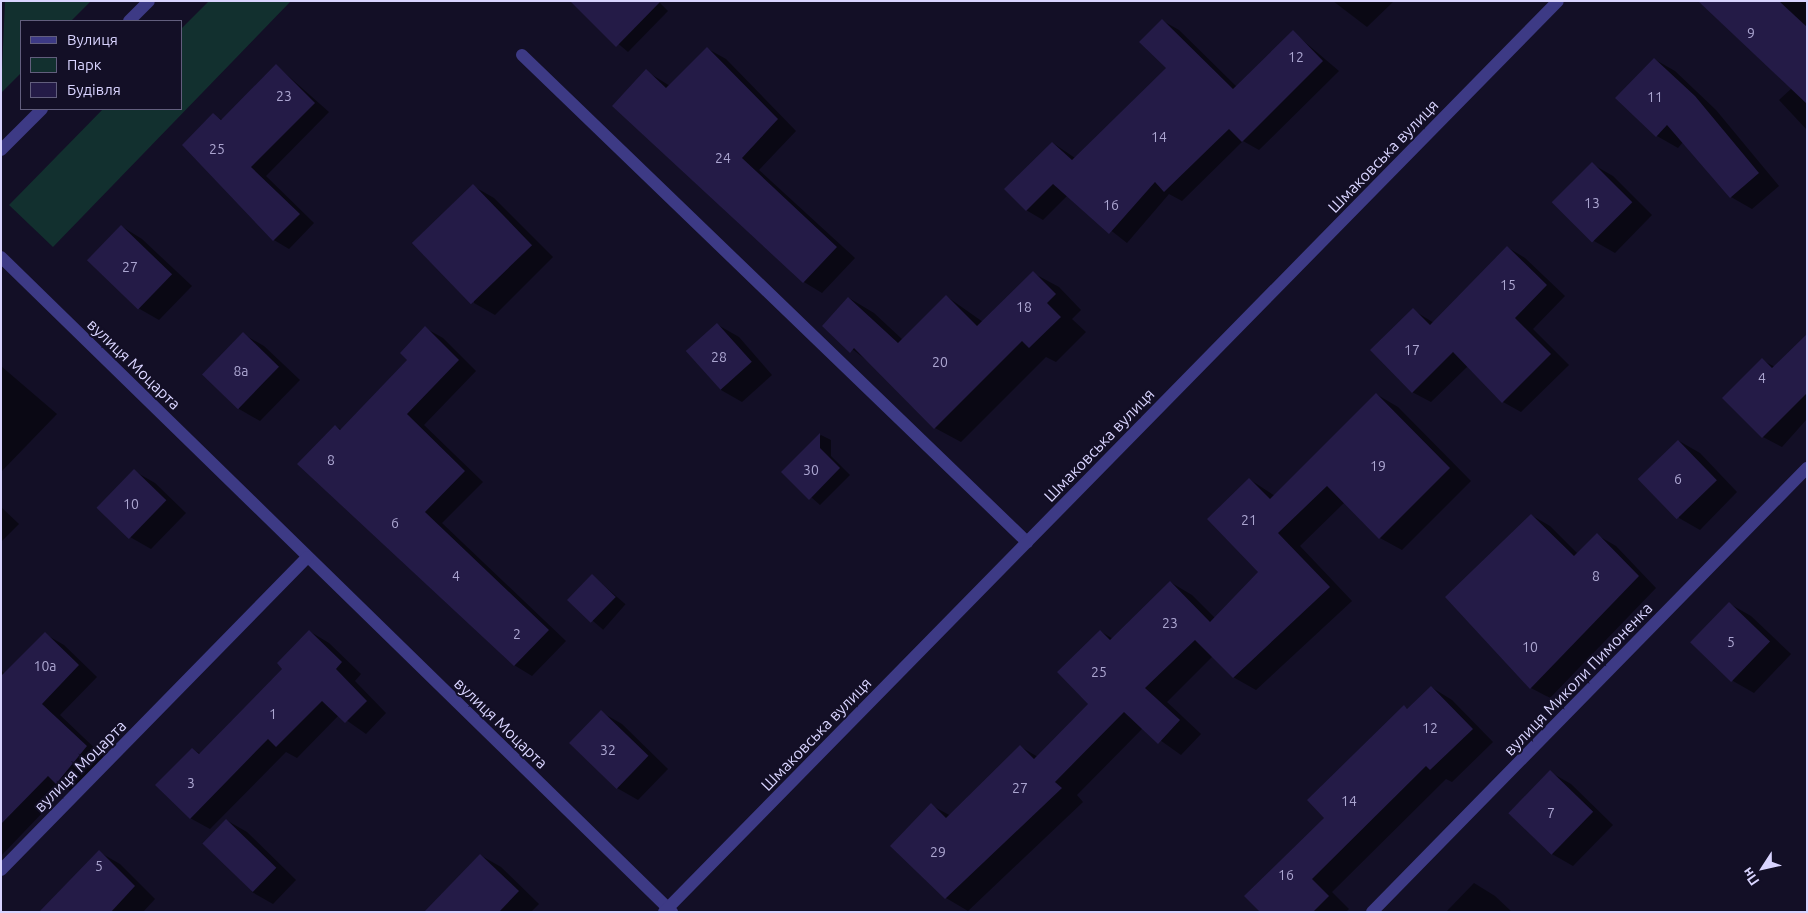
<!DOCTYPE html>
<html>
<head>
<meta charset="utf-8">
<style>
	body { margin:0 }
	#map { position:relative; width:1808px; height:913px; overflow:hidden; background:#130f26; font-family:Ubuntu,sans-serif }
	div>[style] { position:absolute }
	.green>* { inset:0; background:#12302f }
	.shadow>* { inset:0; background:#0007; transform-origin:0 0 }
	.building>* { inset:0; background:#241b47; transform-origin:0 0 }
	.minor>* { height:12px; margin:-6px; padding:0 6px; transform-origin:6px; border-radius:6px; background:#3d3a85 }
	span { translate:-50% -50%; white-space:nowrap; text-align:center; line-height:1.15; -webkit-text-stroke:4px #130f26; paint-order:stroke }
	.number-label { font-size:14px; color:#aca6d1 }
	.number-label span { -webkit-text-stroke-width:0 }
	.street-label { font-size:16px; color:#d9d4ff }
	.frame { position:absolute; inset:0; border:2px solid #d9d4ff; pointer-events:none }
	.legend { position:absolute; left:20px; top:20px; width:162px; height:90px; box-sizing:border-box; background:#130f26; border:1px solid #625e7d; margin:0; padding:6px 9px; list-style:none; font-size:15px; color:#d9d4ff }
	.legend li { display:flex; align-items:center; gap:10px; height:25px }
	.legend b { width:25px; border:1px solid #625e7d }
	.north { position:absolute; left:1738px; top:843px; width:50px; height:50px; -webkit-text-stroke:4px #130f26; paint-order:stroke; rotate:235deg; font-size:14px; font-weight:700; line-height:20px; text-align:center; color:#d9d4ff }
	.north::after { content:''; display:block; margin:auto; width:18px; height:22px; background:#d9d4ff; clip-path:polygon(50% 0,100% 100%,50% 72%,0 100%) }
</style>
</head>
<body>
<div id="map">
	<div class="green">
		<i style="clip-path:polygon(5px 1px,91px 1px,71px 21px,21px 21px,21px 73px,1px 93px)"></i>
		<i style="clip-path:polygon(209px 1px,291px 1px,53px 247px,9px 205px,103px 109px,181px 109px,181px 29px)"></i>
	</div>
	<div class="shadow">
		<i style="clip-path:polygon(658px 1px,668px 11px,628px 52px,588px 18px)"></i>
		<i style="clip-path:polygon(1333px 1px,1394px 1px,1367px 27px)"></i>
		<i style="clip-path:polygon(1726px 1px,1807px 1px,1807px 130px,1779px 100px,1792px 88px)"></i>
		<i style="clip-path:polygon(1163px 21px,1179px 30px,1237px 87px,1293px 32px,1339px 71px,1259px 150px,1243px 141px,1182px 201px,1169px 194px,1127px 243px,1067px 196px,1043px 220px,1026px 210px,1053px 143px,1075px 158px,1167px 68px)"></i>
		<i style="clip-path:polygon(708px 49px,726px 59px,796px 131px,759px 170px,855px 258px,822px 293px,804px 282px,646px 71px,670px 86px)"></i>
		<i style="clip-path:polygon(1654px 59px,1675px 71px,1716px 110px,1779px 186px,1752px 209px,1731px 197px,1683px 142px,1678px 148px,1657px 136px)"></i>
		<i style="clip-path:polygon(277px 66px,329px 112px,266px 176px,314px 223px,289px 249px,274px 240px,184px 145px,213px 115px,223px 120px)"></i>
		<i style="clip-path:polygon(1592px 164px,1613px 176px,1652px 215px,1615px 253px,1594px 241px)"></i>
		<i style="clip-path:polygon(473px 186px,494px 198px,553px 257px,495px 315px,474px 303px)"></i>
		<i style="clip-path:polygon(121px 226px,142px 239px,192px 286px,159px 320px,138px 308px)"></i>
		<i style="clip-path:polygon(1507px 247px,1525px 258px,1565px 296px,1533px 329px,1569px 365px,1521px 412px,1503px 402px,1468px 366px,1431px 402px,1412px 392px,1413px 310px,1434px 323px)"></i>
		<i style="clip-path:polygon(1033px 273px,1059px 287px,1081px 310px,1072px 319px,1086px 332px,1056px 362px,1046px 357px,961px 442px,935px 428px,870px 363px,823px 326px,849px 298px,874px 313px,903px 340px,946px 296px,983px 322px)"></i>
		<i style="clip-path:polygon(718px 325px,739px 337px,772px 375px,742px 402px,721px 390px)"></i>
		<i style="clip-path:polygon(425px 328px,443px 338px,476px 371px,424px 425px,483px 482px,442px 523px,566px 641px,532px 676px,514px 665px,335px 426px,342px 430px,409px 360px)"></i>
		<i style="clip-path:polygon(243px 334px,264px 346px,300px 380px,260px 421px,239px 409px)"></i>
		<i style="clip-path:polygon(1807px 338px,1807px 419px,1782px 447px,1763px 437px,1762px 360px,1775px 367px)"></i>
		<i style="clip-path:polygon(1px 366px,57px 414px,1px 472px)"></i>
		<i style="clip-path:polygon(1376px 394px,1398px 407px,1471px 481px,1402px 550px,1380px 538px,1345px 502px,1300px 546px,1352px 601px,1256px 690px,1233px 677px,1213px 656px,1167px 702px,1201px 734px,1181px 755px,1143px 728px,1077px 795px,1083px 802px,968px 911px,946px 898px,931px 805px,951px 816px,1021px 747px,1038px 757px,1090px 704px,1100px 631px,1113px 639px,1170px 582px,1192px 595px,1215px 618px,1260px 572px,1249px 479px,1275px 496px)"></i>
		<i style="clip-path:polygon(821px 435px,831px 440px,831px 456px,850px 475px,820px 505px,783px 472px)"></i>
		<i style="clip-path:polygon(1679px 441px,1700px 453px,1737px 492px,1700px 530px,1679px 518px)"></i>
		<i style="clip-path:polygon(134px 471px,155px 483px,186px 513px,151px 549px,130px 537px)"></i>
		<i style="clip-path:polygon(1px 507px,19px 524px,1px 542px)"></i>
		<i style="clip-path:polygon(1531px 515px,1550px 526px,1578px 554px,1597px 535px,1616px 546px,1656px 588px,1550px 698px,1531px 688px,1447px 597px)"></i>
		<i style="left:593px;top:576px;width:43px;height:34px;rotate:41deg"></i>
		<i style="clip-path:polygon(1730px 604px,1751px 616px,1791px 654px,1754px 693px,1733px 681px)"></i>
		<i style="clip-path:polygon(309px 631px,329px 643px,361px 674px,355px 681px,386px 713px,366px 734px,339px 715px,297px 758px,286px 752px,210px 829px,190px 818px,192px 749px,201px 754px,284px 669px)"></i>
		<i style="clip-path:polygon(45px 634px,64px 645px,97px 677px,60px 715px,105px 758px,76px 794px,66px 788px,1px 856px,1px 670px,5px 674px)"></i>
		<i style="clip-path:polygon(1431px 687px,1452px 700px,1493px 742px,1452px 782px,1446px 779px,1332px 892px,1349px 909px,1346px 912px,1261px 912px,1404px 707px,1409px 710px)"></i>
		<i style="clip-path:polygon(601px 712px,622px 724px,668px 769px,638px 800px,617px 788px)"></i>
		<i style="clip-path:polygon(1550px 772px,1571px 784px,1613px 825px,1573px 866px,1552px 854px)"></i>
		<i style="clip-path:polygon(226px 820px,247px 832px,296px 880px,273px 904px,252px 892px)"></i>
		<i style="clip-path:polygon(99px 852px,120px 864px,155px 899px,143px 912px,102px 912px)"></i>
		<i style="clip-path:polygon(480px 855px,501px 867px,539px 904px,531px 912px,444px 912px)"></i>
		<i style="clip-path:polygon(1474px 883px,1495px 896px,1512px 912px,1446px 912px)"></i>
	</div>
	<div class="building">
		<i style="clip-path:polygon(570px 1px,661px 1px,616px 47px)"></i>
		<i style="clip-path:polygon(1698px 1px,1779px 1px,1807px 27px,1807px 104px)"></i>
		<i style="clip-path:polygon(1162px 19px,1233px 89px,1293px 30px,1323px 61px,1242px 142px,1229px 129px,1164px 192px,1155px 182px,1109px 234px,1053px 184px,1026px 211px,1004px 189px,1052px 142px,1072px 160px,1166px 68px,1139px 42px)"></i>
		<i style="clip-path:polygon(707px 47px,778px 119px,742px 158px,837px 247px,803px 283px,612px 106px,646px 69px,666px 88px)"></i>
		<i style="clip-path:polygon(1654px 58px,1695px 96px,1759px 173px,1730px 198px,1667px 125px,1656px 137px,1615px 98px)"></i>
		<i style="clip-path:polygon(276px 64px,315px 103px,251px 167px,300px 214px,273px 241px,182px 145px,213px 113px,221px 120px)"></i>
		<i style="left:1592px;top:162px;width:57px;height:57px;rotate:45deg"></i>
		<i style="left:473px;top:184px;width:85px;height:85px;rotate:46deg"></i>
		<i style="left:121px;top:225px;width:71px;height:49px;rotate:44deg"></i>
		<i style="clip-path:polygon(1507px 246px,1547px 285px,1515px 318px,1551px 354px,1502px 403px,1453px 352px,1412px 393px,1370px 350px,1413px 308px,1430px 325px)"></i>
		<i style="clip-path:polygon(1033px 271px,1056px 294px,1047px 303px,1061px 317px,1029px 348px,1022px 341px,934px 429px,854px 348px,850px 353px,822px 326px,848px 297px,898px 343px,946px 295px,977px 326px)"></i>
		<i style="left:717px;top:323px;width:52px;height:42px;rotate:48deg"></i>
		<i style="clip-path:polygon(425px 326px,459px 360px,407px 414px,465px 471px,425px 512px,549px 630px,514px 666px,297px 464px,335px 425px,340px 430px,407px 360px,400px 353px)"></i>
		<i style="left:243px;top:332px;width:50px;height:59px;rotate:44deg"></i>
		<i style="clip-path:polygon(1807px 334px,1807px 393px,1762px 438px,1722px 398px,1762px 358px,1772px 368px)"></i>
		<i style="clip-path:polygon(1376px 393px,1450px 468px,1379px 539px,1327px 486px,1278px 533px,1330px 587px,1233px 678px,1195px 640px,1145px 688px,1180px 720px,1158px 744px,1124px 712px,1055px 782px,1062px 788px,945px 899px,890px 846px,931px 803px,946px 818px,1020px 745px,1034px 759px,1088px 704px,1057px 672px,1100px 630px,1110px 640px,1170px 581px,1210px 622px,1258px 572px,1207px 519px,1249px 478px,1270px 499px)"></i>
		<i style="clip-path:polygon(820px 433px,820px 448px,840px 468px,809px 500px,781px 472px)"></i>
		<i style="left:1678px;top:440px;width:56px;height:56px;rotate:46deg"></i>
		<i style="left:134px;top:469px;width:45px;height:54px;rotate:44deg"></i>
		<i style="clip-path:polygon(1531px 514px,1574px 556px,1597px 533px,1639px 576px,1530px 689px,1445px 597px)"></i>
		<i style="left:592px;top:574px;width:33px;height:36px;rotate:44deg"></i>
		<i style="left:1729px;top:602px;width:57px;height:56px;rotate:44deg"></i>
		<i style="clip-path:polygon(309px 630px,342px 662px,336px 669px,367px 701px,345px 723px,322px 701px,276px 747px,268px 739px,190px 819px,155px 785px,192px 748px,199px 754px,282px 669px,277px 663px)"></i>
		<i style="clip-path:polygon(45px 632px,79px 665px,42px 704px,87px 746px,56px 784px,48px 776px,1px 824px,1px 676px)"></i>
		<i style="clip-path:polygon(1431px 686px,1473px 729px,1430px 770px,1426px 766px,1312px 879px,1329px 896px,1313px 912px,1260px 912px,1244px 896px,1324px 818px,1307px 800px,1404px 705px,1407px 709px)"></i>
		<i style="left:601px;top:710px;width:66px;height:46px;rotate:44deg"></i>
		<i style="left:1550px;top:770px;width:60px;height:60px;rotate:44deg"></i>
		<i style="left:226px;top:819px;width:70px;height:34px;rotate:44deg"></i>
		<i style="clip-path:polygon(99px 850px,135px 886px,111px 912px,39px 912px)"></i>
		<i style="clip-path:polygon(480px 854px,519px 891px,499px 912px,424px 912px)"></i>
	</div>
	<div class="minor">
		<i style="left:129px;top:21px;width:28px;rotate:-45deg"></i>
		<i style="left:522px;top:55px;width:702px;rotate:43.96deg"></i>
		<i style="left:1px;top:150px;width:58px;rotate:-45deg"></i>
		<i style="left:1px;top:257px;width:938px;rotate:44.31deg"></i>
		<i style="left:1px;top:870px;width:438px;rotate:-45.6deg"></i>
		<i style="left:664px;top:912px;width:1276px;rotate:-45.54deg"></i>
		<i style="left:1372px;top:912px;width:622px;rotate:-45.59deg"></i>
	</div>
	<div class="number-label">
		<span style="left:1751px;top:33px">9</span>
		<span style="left:1296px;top:57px">12</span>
		<span style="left:284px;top:96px">23</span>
		<span style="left:1655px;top:97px">11</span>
		<span style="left:1159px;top:137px">14</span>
		<span style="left:217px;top:149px">25</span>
		<span style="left:723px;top:158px">24</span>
		<span style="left:1592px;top:203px">13</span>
		<span style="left:1111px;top:205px">16</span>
		<span style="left:130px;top:267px">27</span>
		<span style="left:1508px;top:285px">15</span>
		<span style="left:1024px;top:307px">18</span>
		<span style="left:1412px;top:350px">17</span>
		<span style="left:719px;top:357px">28</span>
		<span style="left:940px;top:362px">20</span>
		<span style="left:241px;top:371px">8а</span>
		<span style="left:1762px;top:378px">4</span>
		<span style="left:331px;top:460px">8</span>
		<span style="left:1378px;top:466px">19</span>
		<span style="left:811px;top:470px">30</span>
		<span style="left:1678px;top:479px">6</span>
		<span style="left:131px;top:504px">10</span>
		<span style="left:1249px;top:520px">21</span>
		<span style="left:395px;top:523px">6</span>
		<span style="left:456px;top:576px">4</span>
		<span style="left:1596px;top:576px">8</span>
		<span style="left:1170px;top:623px">23</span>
		<span style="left:517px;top:634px">2</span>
		<span style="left:1731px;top:642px">5</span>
		<span style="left:1530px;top:647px">10</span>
		<span style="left:45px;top:666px">10а</span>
		<span style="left:1099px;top:672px">25</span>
		<span style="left:273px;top:714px">1</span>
		<span style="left:1430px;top:728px">12</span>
		<span style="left:608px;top:750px">32</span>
		<span style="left:191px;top:783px">3</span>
		<span style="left:1020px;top:788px">27</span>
		<span style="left:1349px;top:801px">14</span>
		<span style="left:1551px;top:813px">7</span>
		<span style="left:938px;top:852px">29</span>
		<span style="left:99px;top:866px">5</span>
		<span style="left:1286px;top:875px">16</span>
	</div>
	<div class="street-label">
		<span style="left:1383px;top:156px;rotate:-46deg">Шмаковська вулиця</span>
		<span style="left:134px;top:364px;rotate:44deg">вулиця Моцарта</span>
		<span style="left:1099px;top:445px;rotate:-46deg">Шмаковська вулиця</span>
		<span style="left:1578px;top:679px;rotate:-46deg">вулиця Миколи Пимоненка</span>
		<span style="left:501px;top:723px;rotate:44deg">вулиця Моцарта</span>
		<span style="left:816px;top:734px;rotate:-46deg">Шмаковська вулиця</span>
		<span style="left:80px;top:766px;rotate:-45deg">вулиця Моцарта</span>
	</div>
	<div class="frame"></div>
	<ul class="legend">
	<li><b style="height:6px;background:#3d3a85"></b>Вулиця</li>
	<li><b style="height:14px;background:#12302f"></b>Парк</li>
	<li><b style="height:14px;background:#241b47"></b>Будівля</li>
	</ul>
	<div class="north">Пн</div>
</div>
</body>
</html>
